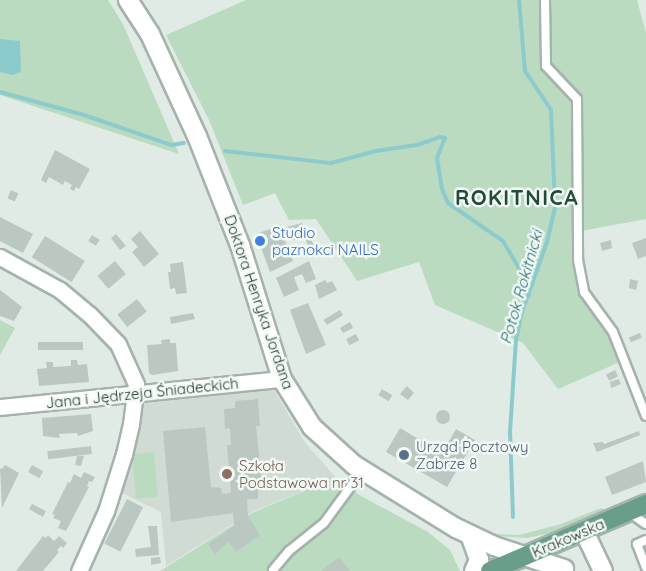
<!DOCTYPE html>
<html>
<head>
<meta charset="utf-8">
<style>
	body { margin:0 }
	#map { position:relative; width:646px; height:571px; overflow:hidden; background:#e1ebe5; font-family:Quicksand,sans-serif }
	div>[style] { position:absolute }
	.built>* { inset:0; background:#d0dbd4 }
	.green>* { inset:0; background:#bbdbc0; transform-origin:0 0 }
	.water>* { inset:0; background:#8ccbcd }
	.stream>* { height:4px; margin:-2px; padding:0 2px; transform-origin:2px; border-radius:2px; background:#8ccbcd }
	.building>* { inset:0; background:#bac8c1; transform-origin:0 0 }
	.round { border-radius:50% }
	.roads { filter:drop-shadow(2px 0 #a4b3ab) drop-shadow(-2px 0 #a4b3ab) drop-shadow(0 2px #a4b3ab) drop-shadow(0 -2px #a4b3ab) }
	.service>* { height:8px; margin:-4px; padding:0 4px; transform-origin:4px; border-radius:4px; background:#fff }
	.minor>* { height:15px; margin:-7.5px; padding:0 7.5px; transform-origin:7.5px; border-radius:7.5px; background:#fff }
	.tertiary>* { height:18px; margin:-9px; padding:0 9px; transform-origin:9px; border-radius:9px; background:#fff }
	.primary>* { height:18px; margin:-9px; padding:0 9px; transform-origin:9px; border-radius:9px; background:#689e8a }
	.dots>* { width:16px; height:16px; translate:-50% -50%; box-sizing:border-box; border:3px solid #f2f8f4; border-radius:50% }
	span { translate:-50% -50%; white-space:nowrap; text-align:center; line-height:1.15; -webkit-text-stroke:5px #f2f8f4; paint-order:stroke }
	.shop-label { font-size:15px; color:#366cbe }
	.left { translate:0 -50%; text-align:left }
	.street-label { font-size:15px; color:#233b31 }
	.service-label { font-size:15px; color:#4e5e75 }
	.education-label { font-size:15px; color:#785e54 }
	.water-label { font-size:16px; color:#206f73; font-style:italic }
	.district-label { font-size:21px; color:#204c3c; font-weight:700; letter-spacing:1.5px }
</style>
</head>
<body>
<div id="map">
	<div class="built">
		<i style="clip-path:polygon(273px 388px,304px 441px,336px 478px,254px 511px,166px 566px,161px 512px,118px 491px,141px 402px)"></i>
	</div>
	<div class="green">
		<i style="clip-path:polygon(0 0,108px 0,123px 24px,179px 154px,0 95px)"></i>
		<i style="clip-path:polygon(246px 0,637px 0,646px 33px,646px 219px,576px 232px,581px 292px,610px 335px,622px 361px,558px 389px,523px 343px,435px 305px,419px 262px,357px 281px,316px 219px,289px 220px,275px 193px,243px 205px,209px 120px,166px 35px)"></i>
		<i style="clip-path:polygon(0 320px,15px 328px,0 355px)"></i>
		<i style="left:154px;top:452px;width:45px;height:22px;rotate:85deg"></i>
		<i style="clip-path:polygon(336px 478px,361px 496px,428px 532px,450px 550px,460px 571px,160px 571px,254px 512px)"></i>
		<i style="clip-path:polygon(601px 508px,608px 512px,556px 532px,527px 538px,496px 536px,469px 526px,496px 534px,519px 535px,561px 524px)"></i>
	</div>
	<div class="water">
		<i style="clip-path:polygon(0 39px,20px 41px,21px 72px,12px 75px,0 72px)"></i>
	</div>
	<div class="stream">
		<i style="left:0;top:92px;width:87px;rotate:15.3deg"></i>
		<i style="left:84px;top:115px;width:92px;rotate:19deg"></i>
		<i style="left:171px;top:145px;width:13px;rotate:-9deg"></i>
		<i style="left:225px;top:151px;width:107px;rotate:6.5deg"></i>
		<i style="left:331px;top:163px;width:47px;rotate:-14.9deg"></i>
		<i style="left:376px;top:151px;width:41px;rotate:-8.3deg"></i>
		<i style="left:417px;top:145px;width:24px;rotate:-19deg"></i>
		<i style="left:440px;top:137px;width:5px;rotate:11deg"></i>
		<i style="left:445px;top:138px;width:22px;rotate:112deg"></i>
		<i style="left:437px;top:158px;width:31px;rotate:81deg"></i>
		<i style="left:442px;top:189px;width:15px;rotate:67deg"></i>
		<i style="left:448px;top:203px;width:67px;rotate:34.6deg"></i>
		<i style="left:503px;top:241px;width:42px;rotate:59.7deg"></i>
		<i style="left:524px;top:277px;width:19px;rotate:74deg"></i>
		<i style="left:513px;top:517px;width:85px;rotate:-92deg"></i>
		<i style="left:510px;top:432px;width:92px;rotate:-86.3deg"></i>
		<i style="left:516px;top:340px;width:29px;rotate:-78deg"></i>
		<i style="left:522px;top:312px;width:74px;rotate:-70.3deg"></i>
		<i style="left:547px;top:242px;width:37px;rotate:-77deg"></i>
		<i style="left:555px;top:206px;width:96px;rotate:-92.4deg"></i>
		<i style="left:551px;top:110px;width:47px;rotate:-123.7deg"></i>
		<i style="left:525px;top:71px;width:71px;rotate:-94.8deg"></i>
	</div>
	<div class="building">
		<i style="clip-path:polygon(55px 150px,90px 169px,79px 189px,76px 187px,74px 191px,70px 189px,72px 185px,65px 181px,63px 185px,49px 177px,46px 183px,41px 180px)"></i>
		<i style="left:11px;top:190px;width:8px;height:9px;rotate:23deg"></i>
		<i style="clip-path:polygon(0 217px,33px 234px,23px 253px,0 241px)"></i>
		<i style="clip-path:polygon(302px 223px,316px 249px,311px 251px,304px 237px,293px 240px,291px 236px,284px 238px,293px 261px,270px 272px,256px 234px,279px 226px,287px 227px)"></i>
		<i style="clip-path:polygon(140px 231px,159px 254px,144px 267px,132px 252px,138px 247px,131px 239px)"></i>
		<i style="clip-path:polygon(116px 234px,126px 246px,120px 250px,111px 238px)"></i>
		<i style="left:92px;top:235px;width:9px;height:7px;rotate:32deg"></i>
		<i style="left:45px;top:236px;width:47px;height:25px;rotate:32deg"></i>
		<i style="clip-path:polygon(646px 238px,646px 256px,638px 259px,632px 243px)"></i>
		<i style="clip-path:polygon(611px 240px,612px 248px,602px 251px,600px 243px)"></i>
		<i style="left:115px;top:261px;width:17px;height:23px;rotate:50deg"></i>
		<i style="clip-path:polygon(309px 261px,316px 279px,306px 283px,302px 274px,294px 277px,299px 290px,284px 297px,276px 278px)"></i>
		<i style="clip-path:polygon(183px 262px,187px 293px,176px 294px,175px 288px,170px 289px,168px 272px,171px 272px,170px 264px)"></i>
		<i style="clip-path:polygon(630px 279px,638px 281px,636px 290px,629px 288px)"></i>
		<i style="clip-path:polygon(325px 280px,327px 283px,332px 281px,337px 290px,319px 299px,315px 285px)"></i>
		<i style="clip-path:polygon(0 290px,22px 307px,14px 321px,0 316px)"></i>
		<i style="left:137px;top:299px;width:16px;height:25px;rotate:52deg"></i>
		<i style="clip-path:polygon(308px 303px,326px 345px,306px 354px,290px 310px)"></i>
		<i style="left:340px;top:310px;width:6px;height:19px;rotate:59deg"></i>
		<i style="clip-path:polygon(193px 313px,195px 319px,171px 324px,170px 317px)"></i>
		<i style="clip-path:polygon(350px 322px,353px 328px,343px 333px,340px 328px)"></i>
		<i style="left:640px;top:333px;width:5px;height:12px;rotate:68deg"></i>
		<i style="left:356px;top:334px;width:7px;height:11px;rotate:63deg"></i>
		<i style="clip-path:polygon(170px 339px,170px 343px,176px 343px,178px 371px,152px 375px,149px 373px,147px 345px,162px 344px,161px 340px)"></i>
		<i style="left:83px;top:342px;width:8px;height:45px;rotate:90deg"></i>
		<i style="clip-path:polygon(71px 360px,77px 360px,78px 365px,87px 364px,89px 382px,39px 386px,37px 369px,47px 368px,46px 362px,53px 362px,53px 367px,71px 366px)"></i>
		<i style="left:615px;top:370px;width:7px;height:10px;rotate:63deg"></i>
		<i style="clip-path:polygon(619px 379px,621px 384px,611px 388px,610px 382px)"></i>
		<i style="clip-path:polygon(407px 386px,414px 393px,408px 400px,400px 394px)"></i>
		<i style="left:382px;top:389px;width:12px;height:7px;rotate:31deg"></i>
		<i style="clip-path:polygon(258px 399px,260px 426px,256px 426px,263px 491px,258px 491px,258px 499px,247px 499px,248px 516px,260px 535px,236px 552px,229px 542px,215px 554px,208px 544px,234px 526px,233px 513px,171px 522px,163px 431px,205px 427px,211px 487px,221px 488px,222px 494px,231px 493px,227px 445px,231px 445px,230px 428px,225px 429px,224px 409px,235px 408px,235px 401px)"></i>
		<i class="round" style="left:436px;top:410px;width:14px;height:14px"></i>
		<i style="clip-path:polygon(91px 414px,93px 431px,78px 436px,77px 433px,59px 434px,60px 438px,43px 436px,42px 418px)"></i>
		<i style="clip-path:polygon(400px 428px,442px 453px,456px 429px,475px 440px,447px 487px,386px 452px)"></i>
		<i style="clip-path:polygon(639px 431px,640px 435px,597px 452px,593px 443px,603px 442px,604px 444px)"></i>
		<i style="left:91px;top:446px;width:8px;height:44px;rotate:83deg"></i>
		<i style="clip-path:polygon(77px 456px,84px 456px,81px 466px,75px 465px)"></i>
		<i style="clip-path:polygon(643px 461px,646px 482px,612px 495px,605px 477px)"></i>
		<i style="clip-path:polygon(5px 465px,19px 473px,2px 508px,0 468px,2px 469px)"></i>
		<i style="left:32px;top:465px;width:13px;height:8px;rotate:29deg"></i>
		<i style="clip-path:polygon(84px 472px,95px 477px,92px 482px,89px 481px,87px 486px,89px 487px,66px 531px,58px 528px,61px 521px,53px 518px,55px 515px,52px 514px,68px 482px,70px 483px,74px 474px,81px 478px)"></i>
		<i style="left:127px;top:499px;width:18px;height:50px;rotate:27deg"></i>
		<i style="clip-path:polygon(32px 504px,46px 511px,43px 517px,29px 509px)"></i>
		<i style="clip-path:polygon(148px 526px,157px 526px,159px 555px,136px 557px,135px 549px,151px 547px)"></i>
		<i style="clip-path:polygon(48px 535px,54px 541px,59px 536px,67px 543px,63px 548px,61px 546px,57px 550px,59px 552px,43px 571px,16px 571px,43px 536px,46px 538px)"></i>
		<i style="clip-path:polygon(160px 557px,161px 563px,151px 565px,151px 558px)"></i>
		<i style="clip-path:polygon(339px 557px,350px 571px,321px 571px)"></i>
	</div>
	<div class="roads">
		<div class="service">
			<i style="left:545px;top:0;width:66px;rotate:89.1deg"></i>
			<i style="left:546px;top:66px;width:45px;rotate:46.8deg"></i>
			<i style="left:577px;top:99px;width:161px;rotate:89.6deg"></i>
			<i style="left:578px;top:260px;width:33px;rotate:79deg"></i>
			<i style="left:584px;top:292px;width:49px;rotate:54.1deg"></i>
			<i style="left:613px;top:332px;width:90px;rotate:68.6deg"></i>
			<i style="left:630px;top:513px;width:19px;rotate:35deg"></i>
			<i style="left:646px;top:540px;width:10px;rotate:156deg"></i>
			<i style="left:637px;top:544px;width:25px;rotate:69deg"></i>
			<i style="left:273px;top:570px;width:25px;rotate:-50deg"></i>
			<i style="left:289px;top:551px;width:45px;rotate:-38.7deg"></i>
			<i style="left:324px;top:523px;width:64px;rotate:-53.8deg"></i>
		</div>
		<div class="minor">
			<i style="left:0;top:257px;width:68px;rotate:28.8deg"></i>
			<i style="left:60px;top:290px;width:39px;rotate:40deg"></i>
			<i style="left:90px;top:315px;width:40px;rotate:46deg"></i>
			<i style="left:118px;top:344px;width:44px;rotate:65.8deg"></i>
			<i style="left:136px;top:384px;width:40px;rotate:97.1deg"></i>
			<i style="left:131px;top:424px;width:31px;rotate:103deg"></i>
			<i style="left:124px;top:454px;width:60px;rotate:107.5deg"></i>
			<i style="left:106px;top:511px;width:66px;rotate:114.2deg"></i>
			<i style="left:0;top:407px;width:283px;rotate:-5.7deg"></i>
		</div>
		<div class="tertiary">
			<i style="left:128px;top:0;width:40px;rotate:57.1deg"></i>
			<i style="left:150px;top:34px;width:112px;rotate:65.3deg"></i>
			<i style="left:197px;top:136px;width:117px;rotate:68.5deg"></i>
			<i style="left:240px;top:245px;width:140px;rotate:72.6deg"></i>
			<i style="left:282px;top:379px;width:57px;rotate:58deg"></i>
			<i style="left:312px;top:427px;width:57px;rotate:42.1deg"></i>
			<i style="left:354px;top:465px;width:120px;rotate:31.7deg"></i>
			<i style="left:456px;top:528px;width:42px;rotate:25.3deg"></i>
			<i style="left:494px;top:546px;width:74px;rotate:18.2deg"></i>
			<i style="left:584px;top:531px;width:44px;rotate:64.6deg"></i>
			<i style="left:470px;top:535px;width:27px;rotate:70deg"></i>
			<i style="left:479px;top:560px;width:12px;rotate:114deg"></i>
		</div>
		<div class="primary">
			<i style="left:490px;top:571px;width:170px;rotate:-23.2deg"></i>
		</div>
	</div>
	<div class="dots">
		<i style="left:260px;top:241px;background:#3f7fe0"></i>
		<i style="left:404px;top:455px;background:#5c6f8a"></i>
		<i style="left:227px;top:474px;background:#8d6e63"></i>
	</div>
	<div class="shop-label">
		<span class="left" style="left:272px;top:241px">Studio<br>paznokci NAILS</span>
	</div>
	<div class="street-label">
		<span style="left:259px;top:302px;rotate:71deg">Doktora Henryka Jordana</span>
		<span style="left:142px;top:393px;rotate:-6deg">Jana i Jędrzeja Śniadeckich</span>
		<span style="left:568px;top:538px;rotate:-23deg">Krakowska</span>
	</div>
	<div class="service-label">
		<span class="left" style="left:416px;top:455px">Urząd Pocztowy<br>Zabrze 8</span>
	</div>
	<div class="education-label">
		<span class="left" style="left:239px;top:474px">Szkoła<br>Podstawowa nr 31</span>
	</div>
	<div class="water-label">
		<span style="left:521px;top:287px;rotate:-74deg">Potok Rokitnicki</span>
	</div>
	<div class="district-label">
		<span style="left:517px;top:197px">ROKITNICA</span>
	</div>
</div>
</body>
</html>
